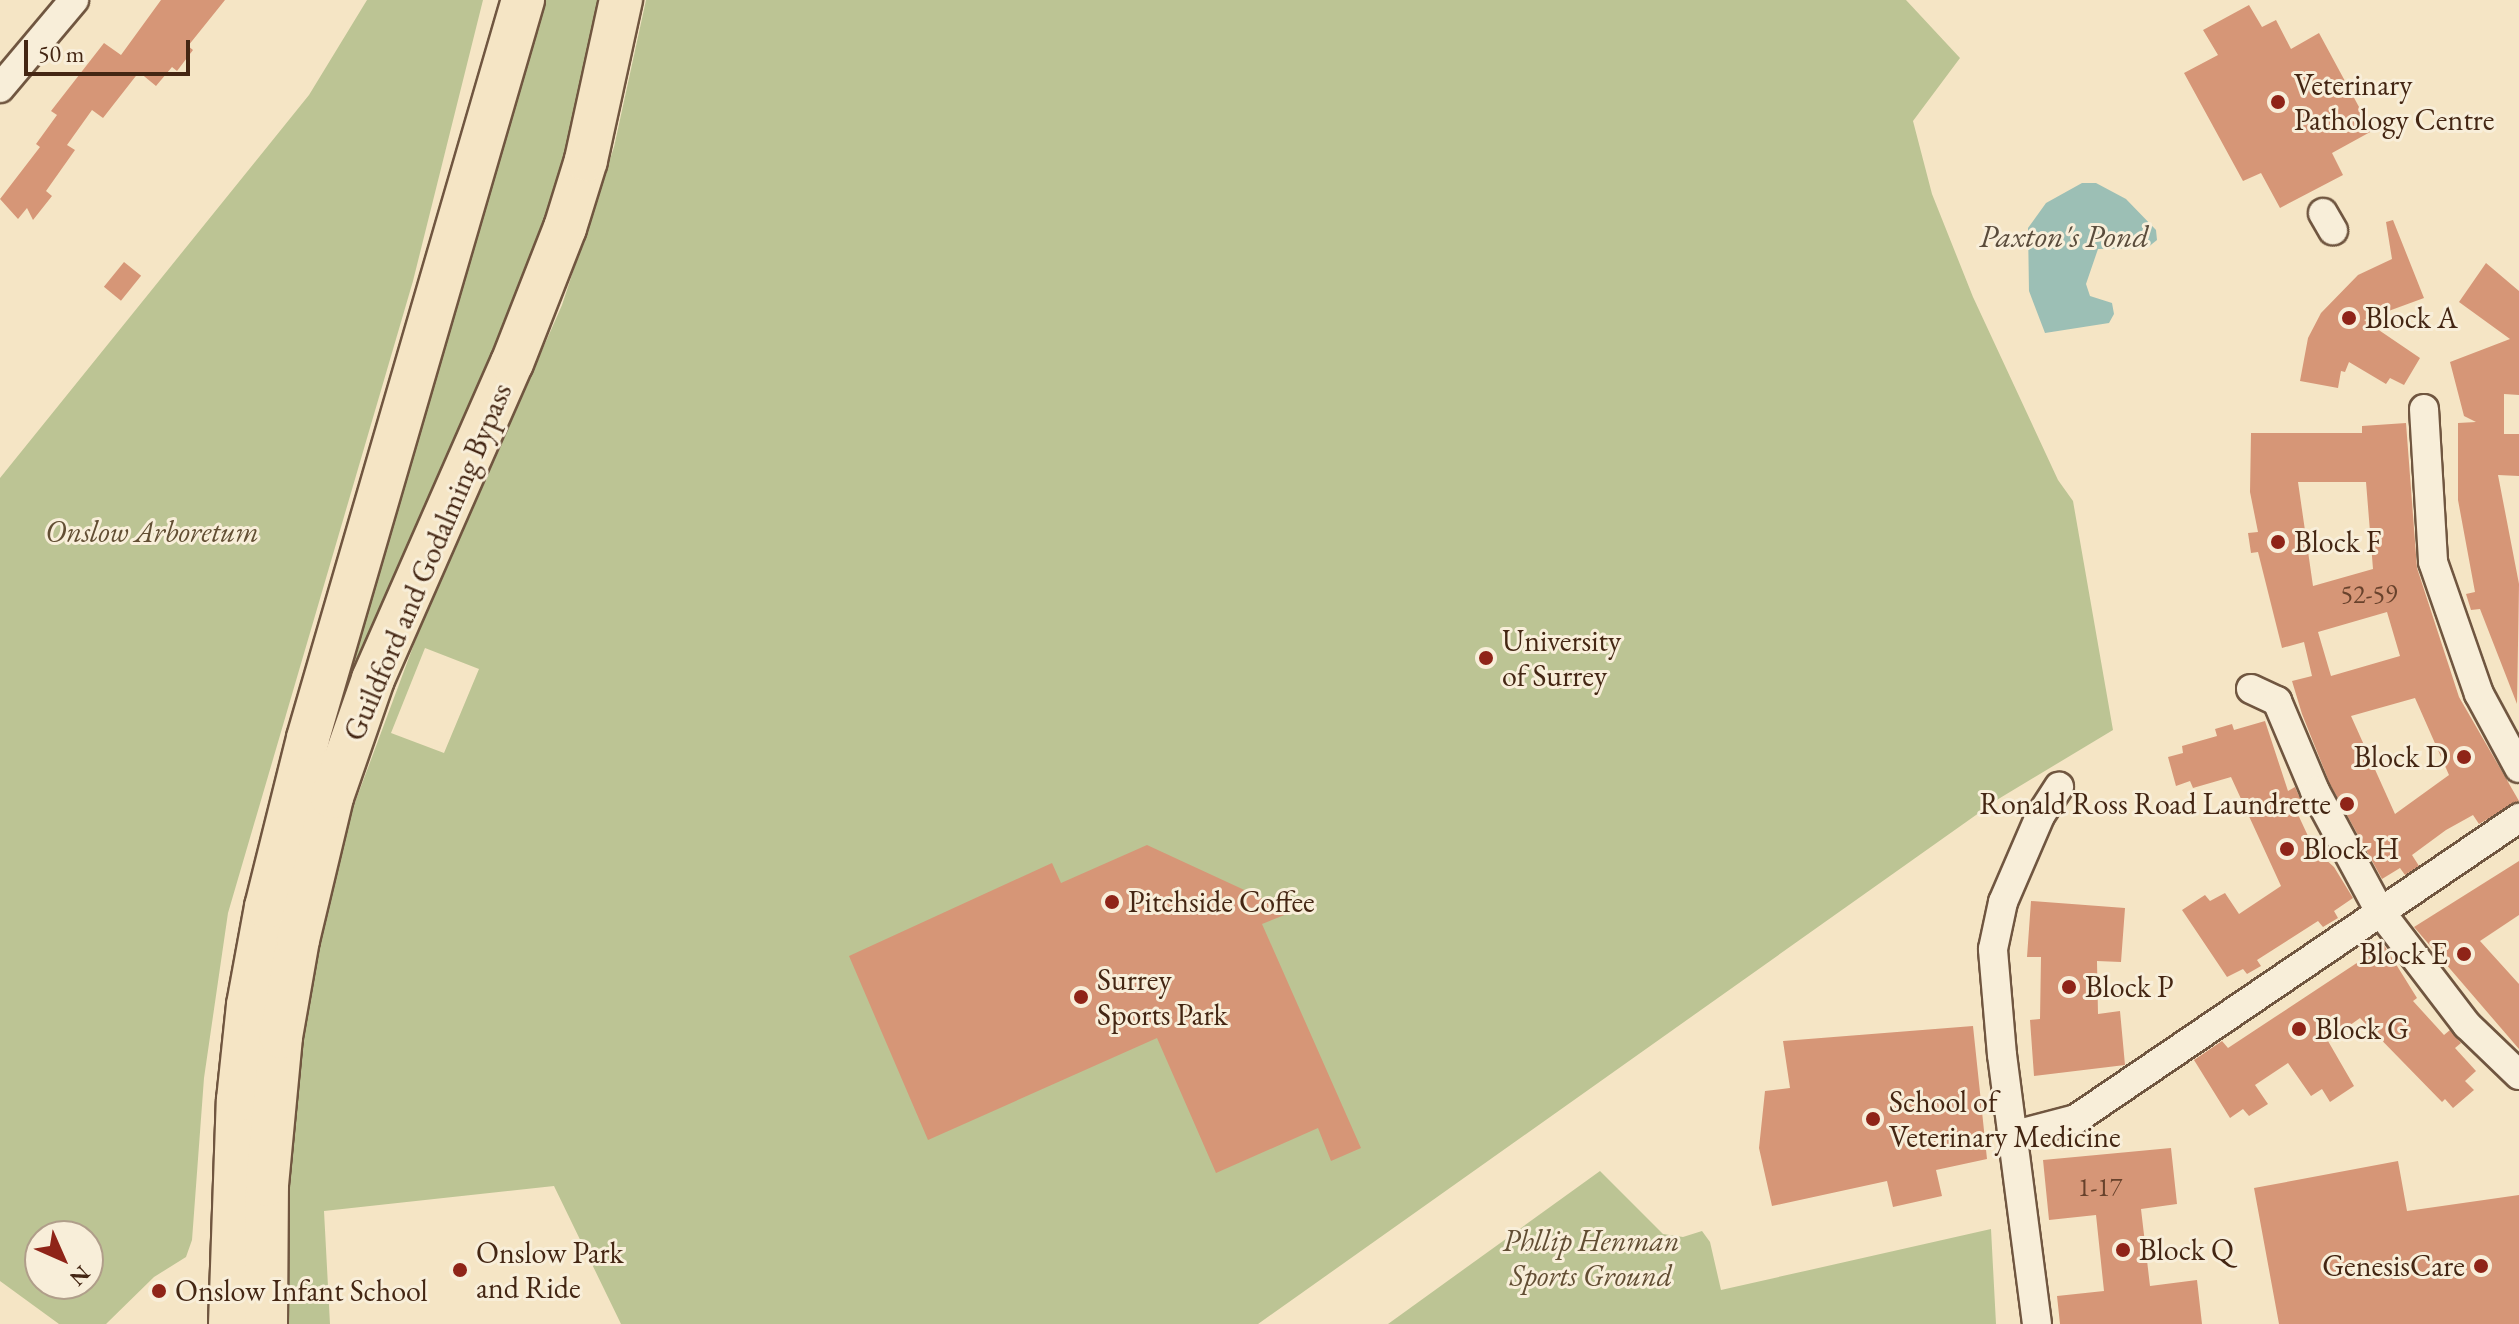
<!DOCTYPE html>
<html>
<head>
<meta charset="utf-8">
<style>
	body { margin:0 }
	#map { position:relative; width:2519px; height:1324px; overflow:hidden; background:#f5e5c5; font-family:"EB Garamond",serif }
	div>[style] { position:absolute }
	.green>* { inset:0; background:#bcc494 }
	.water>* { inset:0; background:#9cbfb5 }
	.building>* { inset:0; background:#d69677; transform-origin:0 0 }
	.roads { filter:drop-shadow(2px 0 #705640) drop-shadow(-2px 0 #705640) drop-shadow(0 2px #705640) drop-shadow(0 -2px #705640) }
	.minor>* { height:28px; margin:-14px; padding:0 14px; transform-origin:14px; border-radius:14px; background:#f8eed9 }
	.highway>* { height:42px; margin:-21px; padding:0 21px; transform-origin:21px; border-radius:21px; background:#f5e5c5 }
	.dots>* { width:22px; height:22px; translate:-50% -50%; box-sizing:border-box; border:4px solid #f8eed9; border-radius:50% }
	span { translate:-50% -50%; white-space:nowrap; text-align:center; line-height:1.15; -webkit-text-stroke:6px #f8eed9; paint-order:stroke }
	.number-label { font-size:26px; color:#68422c }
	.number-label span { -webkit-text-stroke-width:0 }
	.poi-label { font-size:30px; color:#442613 }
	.left { translate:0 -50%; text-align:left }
	.right { translate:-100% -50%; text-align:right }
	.park-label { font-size:30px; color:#624e33; font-style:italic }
	.street-label { font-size:30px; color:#442613 }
	.water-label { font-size:32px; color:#5a4c3c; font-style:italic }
	.north { position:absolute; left:24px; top:1220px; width:80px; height:80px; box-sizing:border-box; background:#f8eed9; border:2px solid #b09e8a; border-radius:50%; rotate:135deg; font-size:22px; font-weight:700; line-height:32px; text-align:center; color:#442613 }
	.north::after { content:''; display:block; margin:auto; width:28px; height:36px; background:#8f2418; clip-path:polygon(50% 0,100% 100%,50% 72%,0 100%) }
	.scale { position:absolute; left:24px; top:40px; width:166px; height:36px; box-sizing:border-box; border:4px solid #442613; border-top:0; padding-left:10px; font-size:24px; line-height:28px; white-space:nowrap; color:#442613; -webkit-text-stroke:6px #f8eed9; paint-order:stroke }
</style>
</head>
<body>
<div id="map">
	<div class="green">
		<i style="clip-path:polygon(evenodd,367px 0,483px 0,413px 281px,228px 913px,204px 1078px,192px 1240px,186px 1257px,154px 1277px,106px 1324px,59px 1324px,0 1281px,0 478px,309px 95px,367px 0,40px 1236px,88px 1236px,88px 1284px,40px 1284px,40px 1236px)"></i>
		<i style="clip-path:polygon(542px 0,602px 0,568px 153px,547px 224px,266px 977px,345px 667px,476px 238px)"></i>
		<i style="clip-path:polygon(evenodd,646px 0,1906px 0,1960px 58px,1913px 121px,1932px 194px,1973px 297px,2058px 480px,2073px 501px,2113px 730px,2000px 798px,1258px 1324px,621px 1324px,554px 1186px,324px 1211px,330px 1324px,288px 1324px,286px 1243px,299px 1058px,314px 952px,347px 824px,420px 628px,562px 305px,614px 147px,646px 0,425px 648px,479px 669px,444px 753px,391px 733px,425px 648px)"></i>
		<i style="clip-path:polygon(1600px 1171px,1663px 1234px,1683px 1237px,1702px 1231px,1710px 1242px,1721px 1290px,1991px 1229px,1996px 1324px,1388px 1324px)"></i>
	</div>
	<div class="water">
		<i style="clip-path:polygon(2082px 183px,2096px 183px,2126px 199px,2156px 230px,2157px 240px,2147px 248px,2098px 249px,2086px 284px,2090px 296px,2112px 303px,2114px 314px,2109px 323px,2045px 333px,2029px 291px,2028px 228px,2046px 203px)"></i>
	</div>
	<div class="building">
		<i style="clip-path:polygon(161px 0,225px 0,188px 46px,193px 50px,177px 71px,172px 67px,156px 86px,139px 72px,103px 118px,92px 110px,67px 145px,75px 150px,46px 191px,52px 196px,33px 220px,27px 208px,18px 219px,0 199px,40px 147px,36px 144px,57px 115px,51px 111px,104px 43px,121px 55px)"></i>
		<i style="clip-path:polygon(2249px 5px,2262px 27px,2276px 20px,2291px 49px,2319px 33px,2372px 131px,2332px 153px,2343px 175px,2280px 208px,2261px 173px,2243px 181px,2184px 73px,2218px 55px,2203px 30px)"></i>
		<i style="clip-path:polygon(2393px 220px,2424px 298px,2364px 320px,2420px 358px,2404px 385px,2390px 378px,2386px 384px,2349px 362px,2345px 372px,2341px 371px,2338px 388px,2300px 381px,2308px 338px,2321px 313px,2358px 275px,2392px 259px,2386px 222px)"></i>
		<i style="left:124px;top:262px;width:22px;height:32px;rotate:39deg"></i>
		<i style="clip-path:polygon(2486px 263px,2519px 291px,2519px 395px,2504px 394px,2504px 434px,2519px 434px,2519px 476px,2498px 475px,2519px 584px,2517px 704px,2480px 609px,2471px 610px,2466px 594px,2475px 592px,2458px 500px,2458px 423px,2476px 422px,2464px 416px,2450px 362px,2510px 339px,2459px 302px)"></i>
		<i style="clip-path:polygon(evenodd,2406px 423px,2417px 568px,2459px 697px,2519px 801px,2479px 824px,2473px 815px,2446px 830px,2412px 855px,2419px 866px,2405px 875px,2400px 868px,2382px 879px,2330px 784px,2302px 714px,2292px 681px,2312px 676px,2304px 642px,2282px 648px,2258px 552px,2251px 553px,2248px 533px,2258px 532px,2250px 492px,2251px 433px,2362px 433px,2362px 426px,2406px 423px,2298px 482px,2366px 482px,2373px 569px,2313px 586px,2298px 482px,2406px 423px,2387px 612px,2400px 656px,2331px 676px,2318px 632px,2387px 612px,2406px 423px,2415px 698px,2449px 775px,2395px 814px,2351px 716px,2415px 698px)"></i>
		<i style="clip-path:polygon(2265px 721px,2288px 791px,2295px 787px,2303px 805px,2295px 808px,2314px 849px,2334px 867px,2353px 898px,2334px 911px,2338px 918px,2323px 927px,2318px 921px,2257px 960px,2261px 966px,2247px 974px,2243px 969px,2227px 977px,2182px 910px,2205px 895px,2210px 901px,2225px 893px,2239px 914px,2281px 886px,2231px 777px,2193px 788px,2190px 781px,2176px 786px,2168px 757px,2183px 753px,2182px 746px,2217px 736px,2215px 729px,2232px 724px,2234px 730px)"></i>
		<i style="clip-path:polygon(1147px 845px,1292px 912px,1262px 924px,1361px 1148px,1331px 1161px,1318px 1128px,1216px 1173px,1157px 1038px,928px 1140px,849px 956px,1052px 863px,1061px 883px)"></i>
		<i style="clip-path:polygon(2519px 861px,2519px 915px,2480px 941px,2519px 984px,2519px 1049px,2414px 927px)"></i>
		<i style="clip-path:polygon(2031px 901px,2125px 908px,2121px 962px,2097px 961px,2098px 1014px,2120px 1011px,2125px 1065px,2034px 1076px,2030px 1020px,2040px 1019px,2041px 957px,2027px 957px)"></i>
		<i style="clip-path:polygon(2384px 945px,2417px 998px,2413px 1001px,2444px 1035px,2450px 1030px,2461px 1043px,2455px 1048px,2476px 1071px,2465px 1081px,2474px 1090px,2453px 1108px,2445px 1099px,2442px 1102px,2360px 1018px,2328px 1041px,2354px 1086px,2330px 1102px,2322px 1089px,2311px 1096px,2288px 1063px,2255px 1085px,2268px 1104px,2249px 1116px,2243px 1109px,2230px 1118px,2194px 1060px,2222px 1041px,2228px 1048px)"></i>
		<i style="clip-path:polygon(1973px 1026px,1987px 1159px,1936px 1170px,1942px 1196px,1893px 1207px,1887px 1181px,1772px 1206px,1759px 1148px,1765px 1091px,1790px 1088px,1783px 1041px)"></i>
		<i style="clip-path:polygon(2171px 1148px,2177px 1204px,2141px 1209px,2150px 1286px,2197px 1280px,2202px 1324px,2060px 1324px,2057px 1296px,2104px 1291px,2096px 1215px,2049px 1220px,2043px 1160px)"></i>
		<i style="clip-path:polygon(2398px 1161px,2407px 1211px,2519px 1195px,2519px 1324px,2279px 1324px,2254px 1188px)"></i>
	</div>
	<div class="roads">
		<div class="minor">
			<i style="left:0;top:88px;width:115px;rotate:-49.9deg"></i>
			<i style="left:2323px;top:213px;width:20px;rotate:60deg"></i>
			<i style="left:2424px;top:409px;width:153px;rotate:86.6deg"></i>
			<i style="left:2433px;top:562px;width:140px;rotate:70.8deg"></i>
			<i style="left:2479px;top:694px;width:84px;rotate:61.6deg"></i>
			<i style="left:2251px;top:689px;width:29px;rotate:25deg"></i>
			<i style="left:2277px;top:701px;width:98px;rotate:67.1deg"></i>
			<i style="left:2315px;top:791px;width:135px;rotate:61.7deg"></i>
			<i style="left:2379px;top:910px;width:145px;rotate:52.6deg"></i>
			<i style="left:2467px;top:1025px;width:72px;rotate:43.9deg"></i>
			<i style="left:2015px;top:1135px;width:63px;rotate:-14.7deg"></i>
			<i style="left:2076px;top:1119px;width:536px;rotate:-34.19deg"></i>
			<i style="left:2037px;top:1324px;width:271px;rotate:-97.4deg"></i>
			<i style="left:2002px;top:1055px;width:106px;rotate:-94.9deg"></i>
			<i style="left:1993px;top:949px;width:48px;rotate:-78deg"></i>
			<i style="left:2003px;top:902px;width:94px;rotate:-66.7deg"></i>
			<i style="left:2040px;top:816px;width:35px;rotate:-57deg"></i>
		</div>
		<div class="highway">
			<i style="left:230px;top:1324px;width:224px;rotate:-88deg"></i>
			<i style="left:238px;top:1100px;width:96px;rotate:-84deg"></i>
			<i style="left:248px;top:1005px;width:100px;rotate:-79.6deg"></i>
			<i style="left:266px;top:907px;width:174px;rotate:-76deg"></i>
			<i style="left:308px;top:738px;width:769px;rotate:-73.76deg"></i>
			<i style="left:266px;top:1324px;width:139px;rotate:-89.6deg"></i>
			<i style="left:267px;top:1185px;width:149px;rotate:-84.6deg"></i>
			<i style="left:281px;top:1037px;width:98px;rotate:-80.1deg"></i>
			<i style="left:298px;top:940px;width:147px;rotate:-76.6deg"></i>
			<i style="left:332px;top:797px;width:125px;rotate:-70.8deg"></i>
			<i style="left:373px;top:679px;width:345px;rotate:-66.3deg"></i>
			<i style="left:512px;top:363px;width:145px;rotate:-68.6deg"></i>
			<i style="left:565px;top:228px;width:71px;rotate:-72.8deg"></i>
			<i style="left:586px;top:160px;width:164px;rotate:-77.7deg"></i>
		</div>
	</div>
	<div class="dots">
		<i style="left:2278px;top:102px;background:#8f2418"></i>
		<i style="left:2349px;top:318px;background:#8f2418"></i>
		<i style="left:2278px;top:542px;background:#8f2418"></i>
		<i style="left:1486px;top:658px;background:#8f2418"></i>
		<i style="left:2464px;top:757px;background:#8f2418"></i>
		<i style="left:2347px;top:804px;background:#8f2418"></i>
		<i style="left:2287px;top:849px;background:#8f2418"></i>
		<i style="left:1112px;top:902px;background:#8f2418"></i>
		<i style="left:2464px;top:954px;background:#8f2418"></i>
		<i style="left:2069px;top:987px;background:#8f2418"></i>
		<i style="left:1081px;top:997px;background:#8f2418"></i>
		<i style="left:2299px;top:1029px;background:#8f2418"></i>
		<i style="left:1873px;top:1119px;background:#8f2418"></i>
		<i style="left:2123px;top:1250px;background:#8f2418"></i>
		<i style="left:2481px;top:1266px;background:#8f2418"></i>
		<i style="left:460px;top:1270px;background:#8f2418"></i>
		<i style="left:159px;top:1291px;background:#8f2418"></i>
	</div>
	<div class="number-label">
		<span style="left:2369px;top:595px">52-59</span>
		<span style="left:2100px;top:1188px">1-17</span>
	</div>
	<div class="poi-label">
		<span class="left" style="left:2294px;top:102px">Veterinary<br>Pathology Centre</span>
		<span class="left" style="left:2365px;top:318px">Block A</span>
		<span class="left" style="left:2294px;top:542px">Block F</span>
		<span class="left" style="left:1502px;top:658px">University<br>of Surrey</span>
		<span class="right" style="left:2448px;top:757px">Block D</span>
		<span class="right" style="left:2331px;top:804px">Ronald Ross Road Laundrette</span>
		<span class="left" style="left:2303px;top:849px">Block H</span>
		<span class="left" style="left:1128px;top:902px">Pitchside Coffee</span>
		<span class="right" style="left:2448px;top:954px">Block E</span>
		<span class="left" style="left:1097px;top:997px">Surrey<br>Sports Park</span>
		<span class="left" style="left:2085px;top:987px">Block P</span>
		<span class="left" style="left:2315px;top:1029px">Block G</span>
		<span class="left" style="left:1889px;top:1119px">School of<br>Veterinary Medicine</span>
		<span class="left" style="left:2139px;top:1250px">Block Q</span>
		<span class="left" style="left:476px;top:1270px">Onslow Park<br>and Ride</span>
		<span class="right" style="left:2465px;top:1266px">GenesisCare</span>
		<span class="left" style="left:175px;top:1291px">Onslow Infant School</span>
	</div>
	<div class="park-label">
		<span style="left:152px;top:532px">Onslow Arboretum</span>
		<span style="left:1591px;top:1258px">Phllip Henman<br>Sports Ground</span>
	</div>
	<div class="street-label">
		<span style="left:428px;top:562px;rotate:-67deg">Guildford and Godalming Bypass</span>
	</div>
	<div class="water-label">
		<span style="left:2064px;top:236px">Paxton's Pond</span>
	</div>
	<div class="north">N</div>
	<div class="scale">50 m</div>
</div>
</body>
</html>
